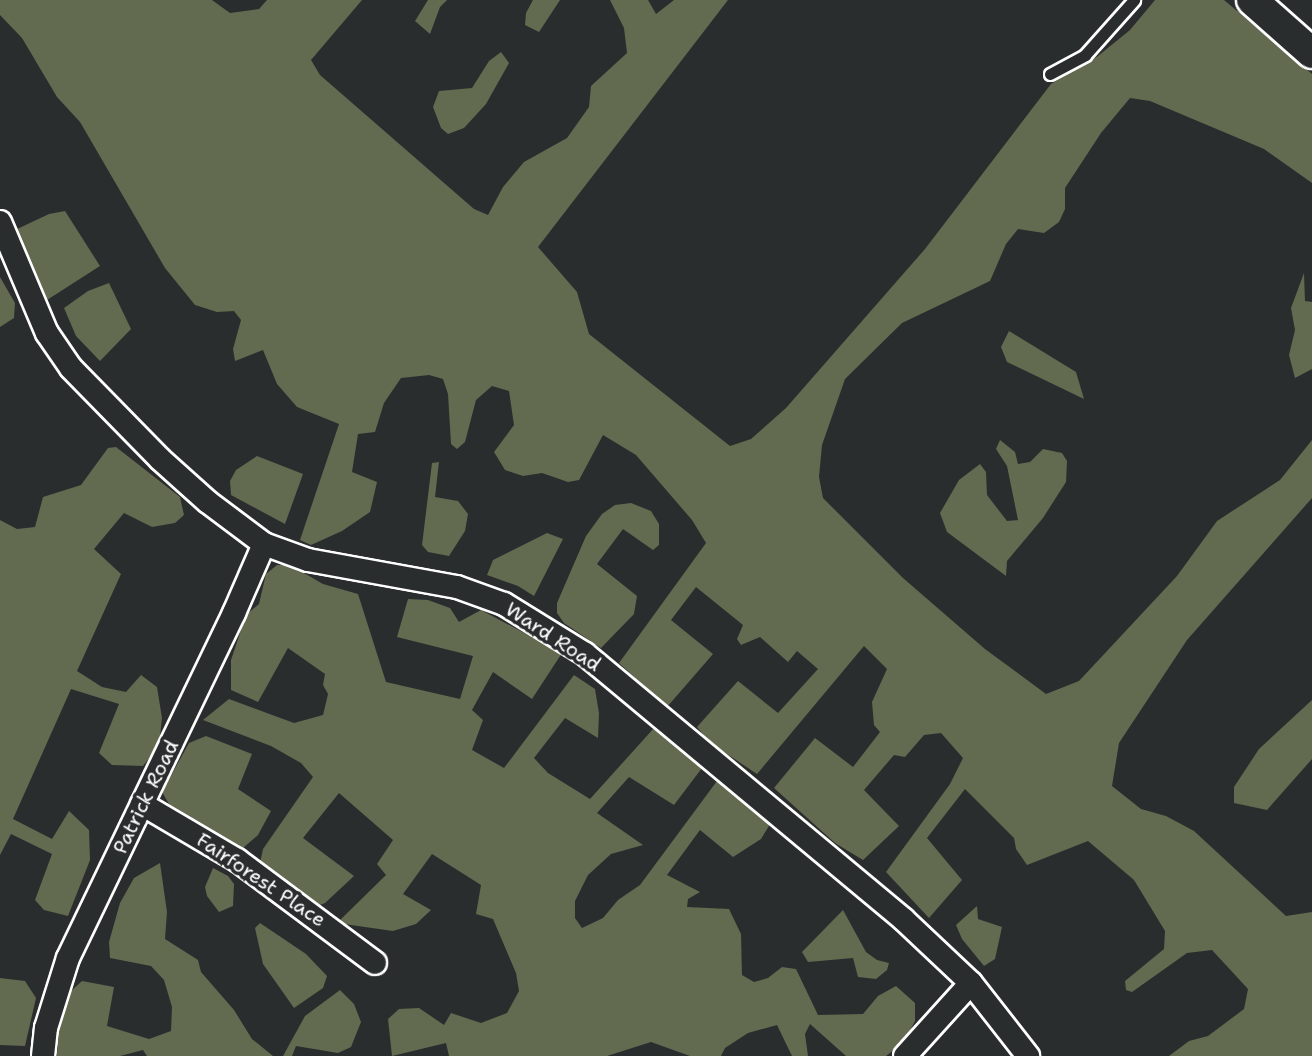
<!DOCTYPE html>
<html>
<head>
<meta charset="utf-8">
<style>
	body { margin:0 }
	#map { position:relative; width:1312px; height:1056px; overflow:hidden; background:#2a2d2e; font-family:"Shantell Sans",sans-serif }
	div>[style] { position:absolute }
	.green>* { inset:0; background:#626a50 }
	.roads { filter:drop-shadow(2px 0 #fff) drop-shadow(-2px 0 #fff) drop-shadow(0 2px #fff) drop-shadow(0 -2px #fff) }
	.lane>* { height:11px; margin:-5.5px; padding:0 5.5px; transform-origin:5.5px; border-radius:5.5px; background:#2a2d2e }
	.street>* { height:22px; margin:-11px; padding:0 11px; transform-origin:11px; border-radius:11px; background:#2a2d2e }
	.secondary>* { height:30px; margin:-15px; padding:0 15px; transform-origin:15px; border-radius:15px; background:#2a2d2e }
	span { translate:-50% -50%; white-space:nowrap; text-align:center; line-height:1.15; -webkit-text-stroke:7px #2a2d2e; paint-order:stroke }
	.street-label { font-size:20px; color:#fff }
</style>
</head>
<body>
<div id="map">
	<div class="green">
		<i style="clip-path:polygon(0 0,212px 0,230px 13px,259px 9px,267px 0,362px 0,311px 60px,320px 75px,474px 209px,488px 215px,503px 187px,524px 162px,567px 138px,589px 107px,591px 86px,627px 53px,624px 28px,610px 0,648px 0,656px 14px,674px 0,728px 0,538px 247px,577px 292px,589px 334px,730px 446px,751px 439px,786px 408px,925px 249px,1051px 84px,1098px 56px,1130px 30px,1155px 0,1224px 0,1312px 74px,1312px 183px,1264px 149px,1150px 101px,1130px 98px,1101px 133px,1065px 188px,1065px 209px,1059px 222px,1044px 233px,1018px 229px,1006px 244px,990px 281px,902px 323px,845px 379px,822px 445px,819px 477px,823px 498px,903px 578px,985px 649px,1046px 694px,1079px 681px,1177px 576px,1217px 521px,1280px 480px,1312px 440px,1312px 498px,1187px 640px,1119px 743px,1112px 786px,1141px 809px,1166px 816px,1194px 831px,1286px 916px,1312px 912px,1312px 1056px,1169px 1056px,1189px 1041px,1208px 1036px,1244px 1009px,1248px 989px,1212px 950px,1187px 953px,1132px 992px,1126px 990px,1125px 981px,1164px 949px,1165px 931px,1134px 880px,1088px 841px,1027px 865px,1016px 849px,1014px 838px,965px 789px,927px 838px,962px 880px,929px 918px,886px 872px,950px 784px,963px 758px,941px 733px,924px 735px,905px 757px,894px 755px,864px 790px,899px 826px,863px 860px,835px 843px,774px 788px,815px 738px,853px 767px,880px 732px,874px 725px,872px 702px,887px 669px,864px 646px,757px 774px,709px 742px,697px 727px,738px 681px,778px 713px,818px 669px,797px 651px,788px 662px,760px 637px,741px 645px,737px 639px,743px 625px,696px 587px,671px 620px,713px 654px,667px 707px,619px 663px,706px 543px,692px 520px,636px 455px,603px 435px,579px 480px,568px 482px,542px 473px,523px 476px,505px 470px,494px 452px,514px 425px,509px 391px,492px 386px,476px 400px,465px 442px,457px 449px,451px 444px,448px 394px,443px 379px,429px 375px,401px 378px,384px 403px,375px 432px,358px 434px,352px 472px,377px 482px,370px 512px,342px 531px,311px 545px,300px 540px,339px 424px,297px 407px,277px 384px,263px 350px,235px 361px,233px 349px,241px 320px,234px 311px,217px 312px,195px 305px,165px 268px,80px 122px,57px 97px,22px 38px,0 15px)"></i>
		<i style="clip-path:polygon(428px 0,447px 0,440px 7px,430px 34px,415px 21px)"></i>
		<i style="clip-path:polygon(533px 0,560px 0,539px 32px,525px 25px,526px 13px)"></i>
		<i style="clip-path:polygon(501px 52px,509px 63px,486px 104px,464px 128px,448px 134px,441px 128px,433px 107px,439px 91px,472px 88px,489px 61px)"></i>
		<i style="clip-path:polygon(65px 211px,100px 266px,47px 300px,34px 280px,15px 230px,49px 214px)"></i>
		<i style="clip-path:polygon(1304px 273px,1305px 301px,1312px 302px,1312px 369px,1295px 378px,1289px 355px,1295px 330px,1291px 308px)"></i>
		<i style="clip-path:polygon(0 277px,15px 303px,14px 318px,0 327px)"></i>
		<i style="clip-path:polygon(109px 283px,131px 329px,100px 361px,76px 336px,64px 308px,88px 291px)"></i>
		<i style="clip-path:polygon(1009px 331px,1076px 372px,1084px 399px,1007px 362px,1001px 347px)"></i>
		<i style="clip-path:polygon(1000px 440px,1015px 452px,1018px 464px,1030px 462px,1043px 449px,1062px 453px,1067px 461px,1066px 482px,1043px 518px,1007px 561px,1006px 576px,947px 532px,940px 513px,959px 480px,980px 464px,986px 472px,987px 495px,1007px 521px,1018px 520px,1007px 466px,996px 449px)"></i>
		<i style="clip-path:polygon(116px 447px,180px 497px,184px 515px,175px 523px,152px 527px,124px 513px,94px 549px,121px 574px,77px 671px,102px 687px,126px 692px,141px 675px,157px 687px,162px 718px,159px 746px,143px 766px,112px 765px,99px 753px,119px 704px,71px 689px,13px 819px,52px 839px,69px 811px,89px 830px,90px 860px,68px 916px,44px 910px,35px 900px,52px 854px,11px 834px,0 855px,0 520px,17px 529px,35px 527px,43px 497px,81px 485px,108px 448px)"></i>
		<i style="clip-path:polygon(257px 456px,303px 474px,285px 524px,231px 495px,230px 481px,236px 470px)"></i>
		<i style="clip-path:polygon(439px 462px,435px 497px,458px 501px,468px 514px,465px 531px,449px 556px,428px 552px,422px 545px,432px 463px)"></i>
		<i style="clip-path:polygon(631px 503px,651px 511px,659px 524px,659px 545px,653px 550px,623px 529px,597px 564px,637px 596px,634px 614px,601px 648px,564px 623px,557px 613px,557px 603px,586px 536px,602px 514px,615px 505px)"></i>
		<i style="clip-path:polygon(547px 533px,563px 539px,534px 596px,518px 586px,487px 575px,493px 560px)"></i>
		<i style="clip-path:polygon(277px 565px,290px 565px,323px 584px,358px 594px,386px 682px,460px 699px,473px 656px,397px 637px,408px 599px,428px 600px,450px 608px,459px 622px,481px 610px,562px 653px,532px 699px,493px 672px,472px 710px,483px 720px,472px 750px,504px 768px,574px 675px,595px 689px,599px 713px,598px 738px,565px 718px,534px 758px,548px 773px,590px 799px,654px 728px,702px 768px,674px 805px,629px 777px,597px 813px,643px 845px,611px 854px,588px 875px,575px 901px,575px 918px,582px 928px,603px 918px,618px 900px,640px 885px,717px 781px,772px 821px,761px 839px,733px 857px,700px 830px,667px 875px,700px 892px,688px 899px,687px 907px,729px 909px,741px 934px,742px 975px,754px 982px,768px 978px,782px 967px,796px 969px,818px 1015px,863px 1014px,878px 996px,896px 986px,915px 1003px,915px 1021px,904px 1042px,886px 1056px,846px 1056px,810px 1024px,805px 1034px,808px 1056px,792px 1056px,777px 1025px,748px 1033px,725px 1048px,721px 1056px,690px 1056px,651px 1042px,607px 1056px,449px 1056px,446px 1043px,392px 1056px,388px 1019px,399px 1009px,419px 1008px,444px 1025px,451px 1013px,481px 1023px,507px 1013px,519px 991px,516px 973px,493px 919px,476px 914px,481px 885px,432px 854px,403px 894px,431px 910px,416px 924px,393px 931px,337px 923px,386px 875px,377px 864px,393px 840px,339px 793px,303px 838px,354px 876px,325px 903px,317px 906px,260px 863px,263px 849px,313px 777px,301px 763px,271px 746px,203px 720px,229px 699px,294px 723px,323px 715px,328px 694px,323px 685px,325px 674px,288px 648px,258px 702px,231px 690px,231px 660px,246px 615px,259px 604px,266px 574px)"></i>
		<i style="clip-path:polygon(1312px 700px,1312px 759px,1267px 810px,1234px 803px,1234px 787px,1259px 749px)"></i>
		<i style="clip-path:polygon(206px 736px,252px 754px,238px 789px,271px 811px,258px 835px,243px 848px,169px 804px,162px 792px,189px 743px)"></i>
		<i style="clip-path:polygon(160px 863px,167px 912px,165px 939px,198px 960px,201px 972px,234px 1010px,252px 1039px,273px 1056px,147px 1056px,143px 1050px,120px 1056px,57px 1056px,58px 1031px,71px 991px,82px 981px,114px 987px,107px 1026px,149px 1039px,171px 1031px,172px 1007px,164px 980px,151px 966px,110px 958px,109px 942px,120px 903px,134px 878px)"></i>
		<i style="clip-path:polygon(213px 868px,228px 876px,234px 884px,233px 906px,219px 912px,207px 896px,205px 887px)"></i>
		<i style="clip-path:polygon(977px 906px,978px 919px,1002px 927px,995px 959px,984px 966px,962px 939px,956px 925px)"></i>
		<i style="clip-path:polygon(843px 910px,866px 952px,877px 960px,889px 963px,887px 970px,876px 979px,858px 977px,853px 958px,808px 962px,802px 952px)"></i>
		<i style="clip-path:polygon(260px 923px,306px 954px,327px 976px,323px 988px,294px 1008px,263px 964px,255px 928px)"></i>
		<i style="clip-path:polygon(0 978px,25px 981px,36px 998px,25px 1046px,0 1045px)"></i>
		<i style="clip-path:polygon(340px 990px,354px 1004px,361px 1022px,351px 1047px,338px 1053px,296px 1046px,292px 1056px,283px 1056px,305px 1016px)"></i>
	</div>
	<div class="roads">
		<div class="lane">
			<i style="left:1050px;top:74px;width:40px;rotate:-28deg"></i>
			<i style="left:1085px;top:55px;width:74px;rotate:-48.3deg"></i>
		</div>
		<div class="street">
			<i style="left:0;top:222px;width:121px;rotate:67.1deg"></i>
			<i style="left:47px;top:333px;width:42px;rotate:55.6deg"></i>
			<i style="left:71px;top:368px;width:127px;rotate:45.6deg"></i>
			<i style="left:160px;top:459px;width:64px;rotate:41.9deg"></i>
			<i style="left:208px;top:502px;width:70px;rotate:36.9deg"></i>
			<i style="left:264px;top:544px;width:47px;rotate:20deg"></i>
			<i style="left:308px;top:560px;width:151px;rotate:10.3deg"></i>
			<i style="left:457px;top:587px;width:50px;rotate:19.9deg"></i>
			<i style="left:504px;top:604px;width:95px;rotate:31.7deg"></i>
			<i style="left:585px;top:654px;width:414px;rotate:39.8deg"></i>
			<i style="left:903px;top:919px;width:93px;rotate:43.3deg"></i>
			<i style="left:971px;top:983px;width:93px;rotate:52deg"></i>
			<i style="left:142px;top:804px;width:110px;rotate:30.5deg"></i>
			<i style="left:237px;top:860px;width:172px;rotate:36.7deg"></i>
			<i style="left:43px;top:1056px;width:28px;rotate:-84deg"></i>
			<i style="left:46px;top:1028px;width:73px;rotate:-72.6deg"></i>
			<i style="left:68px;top:958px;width:383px;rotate:-64.3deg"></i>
			<i style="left:234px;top:613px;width:75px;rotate:-66.5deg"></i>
			<i style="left:905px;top:1056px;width:98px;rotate:-47.9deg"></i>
		</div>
		<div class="secondary">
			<i style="left:1252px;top:0;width:80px;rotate:41.5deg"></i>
		</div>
	</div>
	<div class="street-label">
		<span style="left:553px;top:637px;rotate:33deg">Ward Road</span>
		<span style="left:146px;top:797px;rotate:-64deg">Patrick Road</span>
		<span style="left:261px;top:880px;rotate:34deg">Fairforest Place</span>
	</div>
</div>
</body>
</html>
